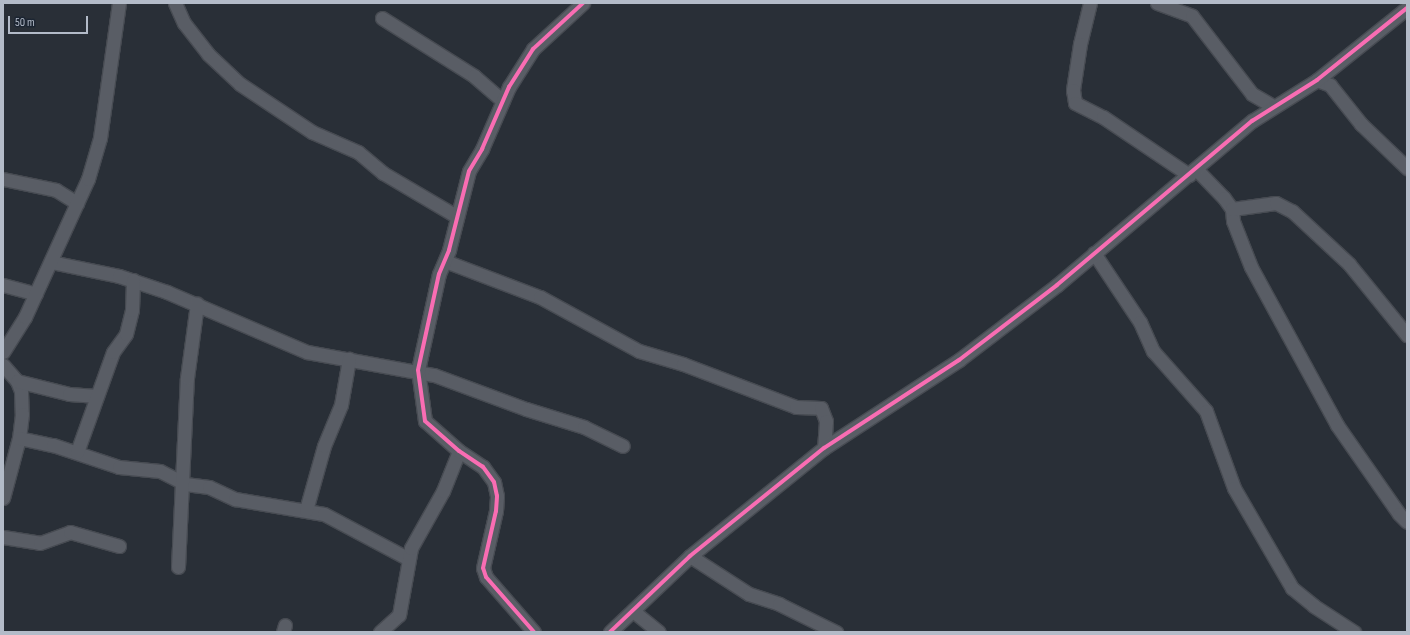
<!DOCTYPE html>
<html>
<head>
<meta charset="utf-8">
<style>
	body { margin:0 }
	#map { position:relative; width:1410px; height:635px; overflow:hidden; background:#292f37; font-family:"Sofia Sans Condensed",sans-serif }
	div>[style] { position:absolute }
	.roads { filter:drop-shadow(1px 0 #474b52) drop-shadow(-1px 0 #474b52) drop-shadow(0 1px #474b52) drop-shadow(0 -1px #474b52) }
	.street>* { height:13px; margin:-6.5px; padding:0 6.5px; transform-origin:6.5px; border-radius:6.5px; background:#595d65 }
	.cycleway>* { height:4px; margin:-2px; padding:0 2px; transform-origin:2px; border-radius:2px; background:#f96db3 }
	span { translate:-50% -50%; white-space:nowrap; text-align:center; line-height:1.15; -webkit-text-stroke:3px #1c2532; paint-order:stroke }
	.frame { position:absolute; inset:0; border:4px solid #b3bbc8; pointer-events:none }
	.scale { position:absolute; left:8px; top:16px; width:80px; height:18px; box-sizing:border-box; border:2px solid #b3bbc8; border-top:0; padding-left:5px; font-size:12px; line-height:14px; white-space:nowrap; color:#b3bbc8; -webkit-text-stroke:3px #1c2532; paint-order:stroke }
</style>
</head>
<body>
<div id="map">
	<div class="roads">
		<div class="street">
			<i style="left:175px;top:3px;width:22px;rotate:66deg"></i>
			<i style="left:184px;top:23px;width:39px;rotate:52deg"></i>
			<i style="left:208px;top:54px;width:44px;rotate:43.2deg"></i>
			<i style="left:240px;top:84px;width:87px;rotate:33.7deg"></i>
			<i style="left:312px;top:132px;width:50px;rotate:23.5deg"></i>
			<i style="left:358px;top:152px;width:33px;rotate:40deg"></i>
			<i style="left:383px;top:173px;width:85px;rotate:30.5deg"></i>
			<i style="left:1090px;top:3px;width:42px;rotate:103.7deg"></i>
			<i style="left:1080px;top:44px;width:47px;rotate:98.7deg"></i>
			<i style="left:1073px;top:90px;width:13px;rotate:81deg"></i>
			<i style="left:1075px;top:103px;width:31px;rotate:27deg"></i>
			<i style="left:1103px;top:117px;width:104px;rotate:34deg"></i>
			<i style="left:1157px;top:3px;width:37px;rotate:20deg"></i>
			<i style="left:1192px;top:16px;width:98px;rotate:52.4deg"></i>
			<i style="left:1252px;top:94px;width:24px;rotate:30deg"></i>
			<i style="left:382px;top:18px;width:109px;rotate:32.2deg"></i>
			<i style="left:474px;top:76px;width:38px;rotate:41deg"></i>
			<i style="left:1317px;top:80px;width:14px;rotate:21deg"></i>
			<i style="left:1330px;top:85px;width:50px;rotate:51.5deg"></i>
			<i style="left:1361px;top:124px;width:64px;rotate:43.7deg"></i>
			<i style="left:1196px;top:169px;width:40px;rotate:46deg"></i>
			<i style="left:1224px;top:198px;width:14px;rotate:54deg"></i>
			<i style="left:1232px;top:209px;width:12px;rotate:85deg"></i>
			<i style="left:1233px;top:221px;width:49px;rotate:68.6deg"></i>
			<i style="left:1251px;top:267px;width:180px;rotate:61.4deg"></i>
			<i style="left:1337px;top:425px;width:108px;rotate:55.1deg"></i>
			<i style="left:1399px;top:514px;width:11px;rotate:45deg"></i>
			<i style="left:3px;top:179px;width:54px;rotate:11.7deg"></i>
			<i style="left:56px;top:190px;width:25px;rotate:32deg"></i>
			<i style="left:1232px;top:209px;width:44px;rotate:-7.8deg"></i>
			<i style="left:1276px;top:203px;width:18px;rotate:27deg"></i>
			<i style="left:1292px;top:211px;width:78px;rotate:42.9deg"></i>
			<i style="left:1349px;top:264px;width:92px;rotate:50.8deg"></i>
			<i style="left:1094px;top:253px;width:83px;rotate:56.3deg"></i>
			<i style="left:1140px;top:322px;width:32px;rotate:66deg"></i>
			<i style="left:1153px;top:351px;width:80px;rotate:48.5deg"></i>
			<i style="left:1206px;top:411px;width:82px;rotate:70deg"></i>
			<i style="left:1234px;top:488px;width:116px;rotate:59.9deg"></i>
			<i style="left:1292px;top:588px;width:28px;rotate:39deg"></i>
			<i style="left:1314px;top:606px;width:48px;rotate:33deg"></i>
			<i style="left:445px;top:261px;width:102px;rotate:20.8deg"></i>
			<i style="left:540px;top:297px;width:113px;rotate:28.6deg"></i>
			<i style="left:639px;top:351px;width:46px;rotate:16.5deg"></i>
			<i style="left:683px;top:364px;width:121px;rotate:20.8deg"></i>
			<i style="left:796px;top:407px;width:25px;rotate:2deg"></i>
			<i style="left:821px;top:408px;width:14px;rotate:69deg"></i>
			<i style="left:826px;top:421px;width:27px;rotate:94deg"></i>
			<i style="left:51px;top:262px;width:69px;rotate:11.6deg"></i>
			<i style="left:119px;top:276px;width:51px;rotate:18.4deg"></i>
			<i style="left:167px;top:292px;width:152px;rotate:23.2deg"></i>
			<i style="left:307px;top:352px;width:129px;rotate:10.3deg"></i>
			<i style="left:434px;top:375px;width:98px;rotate:20.3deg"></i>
			<i style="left:526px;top:409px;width:61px;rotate:17.2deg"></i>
			<i style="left:584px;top:427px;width:43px;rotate:26deg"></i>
			<i style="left:3px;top:285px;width:34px;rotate:15deg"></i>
			<i style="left:3px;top:352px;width:41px;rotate:-57.8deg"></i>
			<i style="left:25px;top:317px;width:152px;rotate:-65.5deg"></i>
			<i style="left:88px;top:179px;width:43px;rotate:-73.7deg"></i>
			<i style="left:100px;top:138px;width:136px;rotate:-82deg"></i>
			<i style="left:3px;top:365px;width:21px;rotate:49deg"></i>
			<i style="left:17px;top:381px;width:11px;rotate:68deg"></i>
			<i style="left:21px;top:391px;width:23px;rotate:88deg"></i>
			<i style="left:22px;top:414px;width:24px;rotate:97deg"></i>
			<i style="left:19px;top:438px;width:62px;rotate:104.9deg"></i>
			<i style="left:17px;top:381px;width:54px;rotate:14deg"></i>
			<i style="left:69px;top:394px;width:28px;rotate:4deg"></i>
			<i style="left:19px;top:438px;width:35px;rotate:12deg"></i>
			<i style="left:53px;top:445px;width:70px;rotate:18.4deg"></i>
			<i style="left:119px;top:467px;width:41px;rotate:5.6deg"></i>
			<i style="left:160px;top:471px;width:28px;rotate:27deg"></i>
			<i style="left:185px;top:484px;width:24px;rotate:7deg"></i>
			<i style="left:209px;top:487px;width:29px;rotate:25deg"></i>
			<i style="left:235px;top:499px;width:90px;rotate:9.6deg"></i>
			<i style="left:324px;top:514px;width:96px;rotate:27.9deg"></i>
			<i style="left:77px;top:452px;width:106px;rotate:-70.2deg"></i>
			<i style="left:113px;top:352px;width:22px;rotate:-54deg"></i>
			<i style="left:126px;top:334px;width:25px;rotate:-76deg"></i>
			<i style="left:132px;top:310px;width:30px;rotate:-88deg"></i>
			<i style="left:306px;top:510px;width:66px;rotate:-74.3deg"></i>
			<i style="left:324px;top:446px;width:44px;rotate:-67.5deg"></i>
			<i style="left:341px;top:405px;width:47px;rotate:-80.1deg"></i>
			<i style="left:3px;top:537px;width:37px;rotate:9deg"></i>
			<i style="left:40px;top:543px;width:32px;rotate:-20deg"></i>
			<i style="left:70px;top:532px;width:51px;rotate:15.9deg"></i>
			<i style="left:690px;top:556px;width:70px;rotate:32.8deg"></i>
			<i style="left:749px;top:594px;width:32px;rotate:18deg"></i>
			<i style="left:779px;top:604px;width:64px;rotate:26.2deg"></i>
			<i style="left:178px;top:567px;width:189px;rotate:-87.3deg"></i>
			<i style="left:187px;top:378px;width:75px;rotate:-82.3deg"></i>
			<i style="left:633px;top:611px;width:33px;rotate:39deg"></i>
			<i style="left:283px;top:632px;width:7px;rotate:-74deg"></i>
			<i style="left:380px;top:632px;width:25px;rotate:-42deg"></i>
			<i style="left:399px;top:615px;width:68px;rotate:-79.8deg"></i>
			<i style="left:411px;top:548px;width:65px;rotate:-60.7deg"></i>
			<i style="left:443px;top:491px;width:43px;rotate:-68.2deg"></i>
			<i style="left:534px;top:632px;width:73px;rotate:-131.1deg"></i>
			<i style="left:486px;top:577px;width:9px;rotate:-108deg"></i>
			<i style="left:483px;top:568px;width:58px;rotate:-77.2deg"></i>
			<i style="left:496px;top:511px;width:15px;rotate:-86deg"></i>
			<i style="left:497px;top:496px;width:14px;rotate:-102deg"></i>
			<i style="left:494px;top:482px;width:19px;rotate:-126deg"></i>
			<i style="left:483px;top:467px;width:29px;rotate:-146deg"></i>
			<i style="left:459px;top:451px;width:45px;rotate:-138.6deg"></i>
			<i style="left:425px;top:421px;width:51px;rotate:-97.8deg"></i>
			<i style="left:418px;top:370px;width:98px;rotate:-77.7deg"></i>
			<i style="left:439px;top:274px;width:26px;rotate:-67deg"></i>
			<i style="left:449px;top:250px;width:81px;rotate:-75.8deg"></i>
			<i style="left:469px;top:171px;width:26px;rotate:-59deg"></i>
			<i style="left:482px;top:149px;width:68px;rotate:-66.5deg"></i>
			<i style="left:509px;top:87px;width:45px;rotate:-57.7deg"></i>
			<i style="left:533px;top:49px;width:68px;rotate:-42.6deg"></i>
			<i style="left:610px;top:632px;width:110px;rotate:-43.5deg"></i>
			<i style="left:690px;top:556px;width:172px;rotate:-38.9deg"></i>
			<i style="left:824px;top:448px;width:161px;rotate:-33.1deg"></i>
			<i style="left:959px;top:360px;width:123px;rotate:-37.4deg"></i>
			<i style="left:1057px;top:285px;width:255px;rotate:-40.1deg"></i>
			<i style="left:1252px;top:121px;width:77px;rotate:-32.2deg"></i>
			<i style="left:1317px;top:80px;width:115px;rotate:-38.7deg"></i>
		</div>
	</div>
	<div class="cycleway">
		<i style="left:534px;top:632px;width:73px;rotate:-131.1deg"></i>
		<i style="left:486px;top:577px;width:9px;rotate:-108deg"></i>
		<i style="left:483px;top:568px;width:58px;rotate:-77.2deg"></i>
		<i style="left:496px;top:511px;width:15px;rotate:-86deg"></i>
		<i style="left:497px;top:496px;width:14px;rotate:-102deg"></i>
		<i style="left:494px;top:482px;width:19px;rotate:-126deg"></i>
		<i style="left:483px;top:467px;width:29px;rotate:-146deg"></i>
		<i style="left:459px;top:451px;width:45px;rotate:-138.6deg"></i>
		<i style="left:425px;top:421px;width:51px;rotate:-97.8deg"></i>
		<i style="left:418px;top:370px;width:98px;rotate:-77.7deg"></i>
		<i style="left:439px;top:274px;width:26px;rotate:-67deg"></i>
		<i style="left:449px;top:250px;width:81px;rotate:-75.8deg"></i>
		<i style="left:469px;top:171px;width:26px;rotate:-59deg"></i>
		<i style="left:482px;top:149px;width:68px;rotate:-66.5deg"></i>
		<i style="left:509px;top:87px;width:45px;rotate:-57.7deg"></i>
		<i style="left:533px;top:49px;width:68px;rotate:-42.6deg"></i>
		<i style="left:610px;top:632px;width:110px;rotate:-43.5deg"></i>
		<i style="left:690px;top:556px;width:172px;rotate:-38.9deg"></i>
		<i style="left:824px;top:448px;width:161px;rotate:-33.1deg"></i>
		<i style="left:959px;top:360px;width:123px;rotate:-37.4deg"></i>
		<i style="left:1057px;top:285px;width:255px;rotate:-40.1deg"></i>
		<i style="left:1252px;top:121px;width:77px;rotate:-32.2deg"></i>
		<i style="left:1317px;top:80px;width:115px;rotate:-38.7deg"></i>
	</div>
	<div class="frame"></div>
	<div class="scale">50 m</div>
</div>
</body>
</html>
